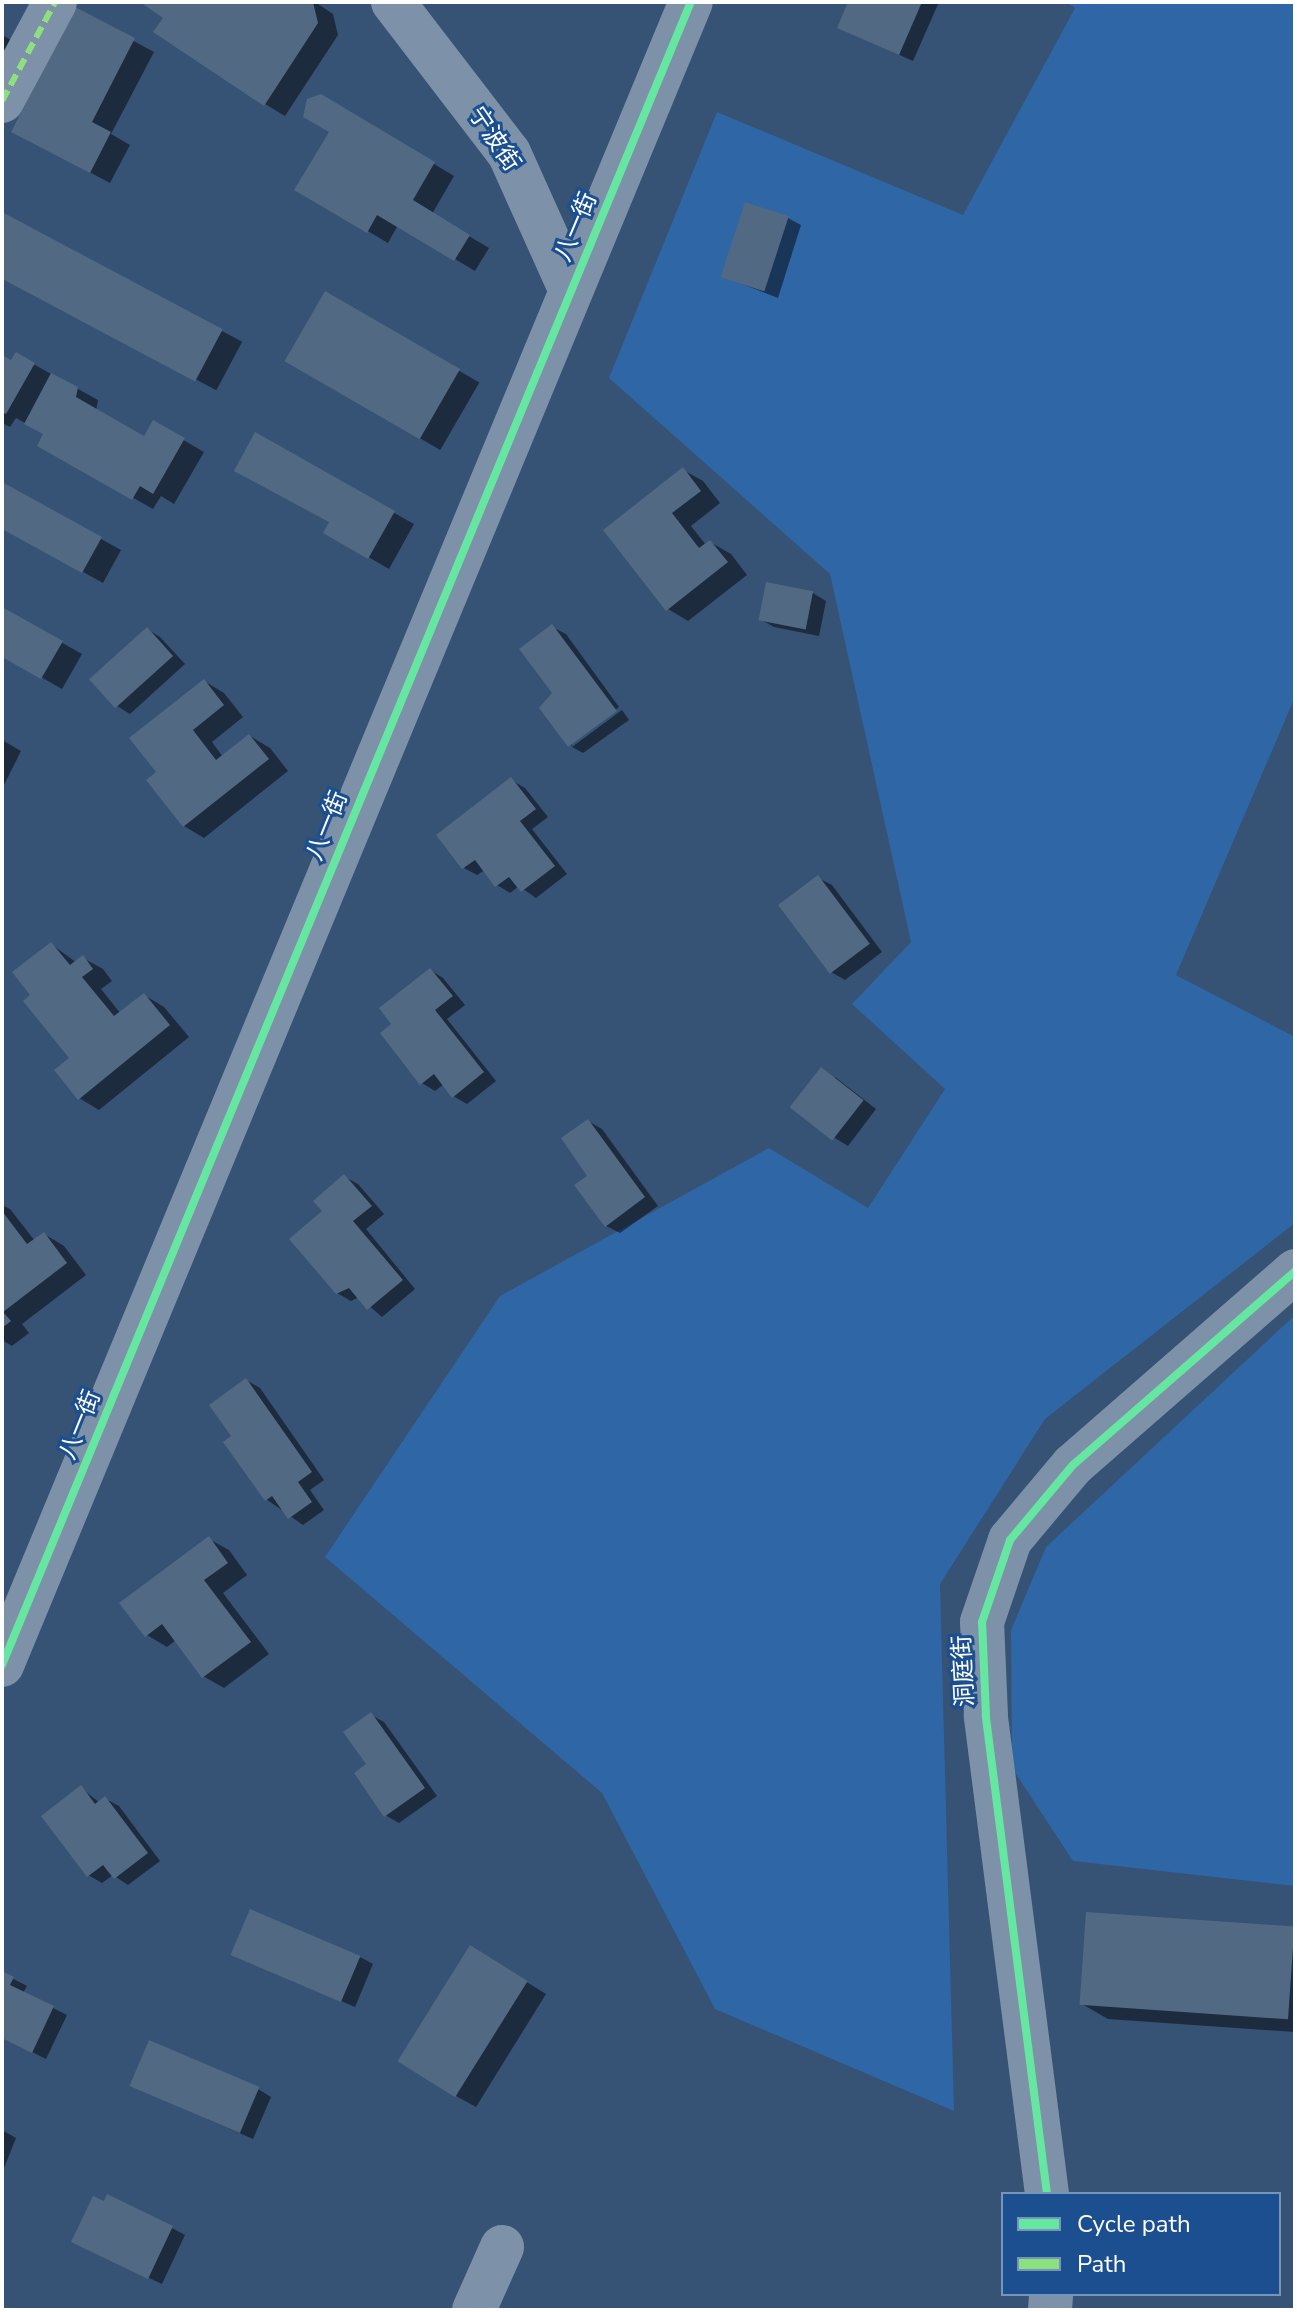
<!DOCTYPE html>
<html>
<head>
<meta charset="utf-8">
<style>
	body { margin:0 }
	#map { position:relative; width:1297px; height:2312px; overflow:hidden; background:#365274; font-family:"Nunito Sans","Noto Sans SC",sans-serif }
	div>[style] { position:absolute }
	.green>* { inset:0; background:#2f66a5 }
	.shadow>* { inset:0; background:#0007; transform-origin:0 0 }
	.building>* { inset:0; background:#526984; transform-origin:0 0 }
	.minor>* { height:44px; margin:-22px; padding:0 22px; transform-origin:22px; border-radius:22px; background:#7d92a8 }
	.quiet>* { height:6px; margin-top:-3px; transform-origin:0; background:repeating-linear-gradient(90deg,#8de07e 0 12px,transparent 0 18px) }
	.cycleway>* { height:8px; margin:-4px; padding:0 4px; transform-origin:4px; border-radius:4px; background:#66e7a1 }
	span { translate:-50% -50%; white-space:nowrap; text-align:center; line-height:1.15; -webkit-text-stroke:6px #1b4f8f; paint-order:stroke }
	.street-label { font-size:24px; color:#fff }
	.frame { position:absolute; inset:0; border:4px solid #fff; pointer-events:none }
	.legend { position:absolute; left:1001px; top:2192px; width:280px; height:104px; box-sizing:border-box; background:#1b4f8f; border:2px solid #7695bc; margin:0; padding:10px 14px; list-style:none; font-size:24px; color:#fff }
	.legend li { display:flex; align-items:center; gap:16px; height:40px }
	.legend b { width:40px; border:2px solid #7695bc }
</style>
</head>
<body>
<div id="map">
	<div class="green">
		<i style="clip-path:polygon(1066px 2px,1295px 2px,1295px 697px,1176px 975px,1295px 1037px,1295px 1223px,1045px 1419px,940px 1584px,954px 2111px,715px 2009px,602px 1793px,325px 1557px,500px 1296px,769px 1148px,868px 1208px,945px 1089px,852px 1004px,911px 942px,830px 574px,609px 378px,717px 112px,963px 215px,1075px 8px)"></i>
		<i style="clip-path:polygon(1295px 1315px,1295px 1886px,1073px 1861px,1012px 1768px,1011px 1630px,1046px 1547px)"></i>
	</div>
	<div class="shadow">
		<i style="clip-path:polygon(143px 2px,315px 2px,333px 14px,338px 35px,285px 116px,265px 104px,166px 17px)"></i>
		<i style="clip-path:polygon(851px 2px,939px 2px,913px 61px,853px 34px)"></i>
		<i style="clip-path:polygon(76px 10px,154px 52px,111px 134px,130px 145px,110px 183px,33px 142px)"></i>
		<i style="clip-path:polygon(2px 35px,29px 50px,2px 98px)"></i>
		<i style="clip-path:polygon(321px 96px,454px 176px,432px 214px,489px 248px,475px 271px,398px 225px,388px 243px,297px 189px,331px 131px)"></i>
		<i style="left:2px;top:214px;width:272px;height:55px;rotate:28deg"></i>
		<i style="clip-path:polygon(788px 218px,801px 225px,778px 298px,724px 277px)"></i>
		<i style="left:326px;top:294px;width:177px;height:78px;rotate:30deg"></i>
		<i style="clip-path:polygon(17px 355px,98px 400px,96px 411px,145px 439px,154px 423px,204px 452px,174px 504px,161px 496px,153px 509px,40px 445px,45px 434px,16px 418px,10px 427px,2px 423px,2px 358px,11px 363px)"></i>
		<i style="clip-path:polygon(255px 435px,414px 524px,389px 569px,325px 532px,332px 522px)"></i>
		<i style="clip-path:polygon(683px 470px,703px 481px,720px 503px,691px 526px,706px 545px,710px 542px,731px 554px,747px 575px,688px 621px,668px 609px,606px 531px)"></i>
		<i style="clip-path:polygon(2px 484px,121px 550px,103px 583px,2px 527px)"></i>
		<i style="clip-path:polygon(768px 584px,813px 593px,826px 601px,819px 636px,774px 627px,760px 619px)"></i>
		<i style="clip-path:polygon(2px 609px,82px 654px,62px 689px,2px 655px)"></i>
		<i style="clip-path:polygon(552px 627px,566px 634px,619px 707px,572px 742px,572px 747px,555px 693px)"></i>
		<i style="clip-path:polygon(147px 629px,160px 637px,185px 664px,130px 714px,117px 706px)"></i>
		<i style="clip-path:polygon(204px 681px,224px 693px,243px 717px,212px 742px,223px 757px,250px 736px,270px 748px,288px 771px,204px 838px,184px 826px,159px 773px)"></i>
		<i style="clip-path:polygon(622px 710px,629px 720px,583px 753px,572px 747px)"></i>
		<i style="clip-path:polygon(2px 740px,21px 751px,2px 789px)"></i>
		<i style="clip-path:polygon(511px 780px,525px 788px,548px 817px,532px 829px,567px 874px,536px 898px,519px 886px,510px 893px,497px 885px,485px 870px,477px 875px,464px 868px)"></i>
		<i style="clip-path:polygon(818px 878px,832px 885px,882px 952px,845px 980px,831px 972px)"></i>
		<i style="clip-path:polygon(51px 944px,77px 963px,83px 958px,103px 969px,112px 981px,101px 989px,121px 1014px,144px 995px,164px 1007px,189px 1037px,99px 1110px,79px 1098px,72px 1058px,33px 995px)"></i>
		<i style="clip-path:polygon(430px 970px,443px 978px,465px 1005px,447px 1019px,496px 1081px,467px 1104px,453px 1096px,444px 1084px,435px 1091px,422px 1083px)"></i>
		<i style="clip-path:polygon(835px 1077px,876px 1109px,848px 1146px,835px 1138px)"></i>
		<i style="clip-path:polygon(588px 1121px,602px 1129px,658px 1206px,620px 1233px,606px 1226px,590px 1176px)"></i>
		<i style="clip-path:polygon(345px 1177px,358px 1184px,384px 1214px,366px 1229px,415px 1289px,382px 1317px,359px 1297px,351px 1301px,337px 1293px,325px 1211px)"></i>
		<i style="clip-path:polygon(2px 1205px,10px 1209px,35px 1241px,44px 1234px,64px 1246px,86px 1275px,22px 1324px,29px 1333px,12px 1346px,2px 1340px)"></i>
		<i style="clip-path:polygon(246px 1380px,260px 1388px,324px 1480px,310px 1490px,324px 1510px,303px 1525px,266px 1499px,234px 1436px)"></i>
		<i style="clip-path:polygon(209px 1539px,229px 1550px,247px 1575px,223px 1593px,269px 1654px,224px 1688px,203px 1676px,176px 1640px,167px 1647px,147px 1635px)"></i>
		<i style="clip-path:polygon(371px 1715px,384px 1722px,437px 1796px,399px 1823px,385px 1815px,369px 1765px)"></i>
		<i style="clip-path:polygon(81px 1788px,100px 1803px,106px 1799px,119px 1806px,160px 1861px,128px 1885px,113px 1875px,102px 1883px,88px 1875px)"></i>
		<i style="clip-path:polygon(1295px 1928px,1295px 2032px,1108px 2019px,1082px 2004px)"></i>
		<i style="clip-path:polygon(234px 1954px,360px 1957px,373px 1964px,355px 2007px)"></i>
		<i style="clip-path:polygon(491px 1960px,546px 1994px,476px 2107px,456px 2096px)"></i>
		<i style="clip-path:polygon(2px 1973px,27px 1986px,23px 1993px,67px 2015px,46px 2059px,2px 2037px)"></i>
		<i style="clip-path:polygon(132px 2086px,258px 2089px,271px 2097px,253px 2139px)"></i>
		<i style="clip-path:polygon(2px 2130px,16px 2138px,2px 2173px)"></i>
		<i style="clip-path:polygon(172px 2228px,185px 2235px,162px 2284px,87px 2249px)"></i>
	</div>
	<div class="building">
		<i style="clip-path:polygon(140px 2px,313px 2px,318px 23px,264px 106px,153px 32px,163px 18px)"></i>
		<i style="clip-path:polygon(848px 2px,922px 2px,899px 55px,837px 28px)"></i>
		<i style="clip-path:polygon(75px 7px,135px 38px,92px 122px,111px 132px,90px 173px,11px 132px)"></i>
		<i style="clip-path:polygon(321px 94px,435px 162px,413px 200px,470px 235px,454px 261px,377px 215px,367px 233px,294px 190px,329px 132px,303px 117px,307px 99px)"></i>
		<i style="left:745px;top:202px;width:46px;height:79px;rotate:18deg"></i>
		<i style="left:2px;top:212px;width:250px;height:59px;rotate:28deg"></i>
		<i style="left:325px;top:291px;width:156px;height:81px;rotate:30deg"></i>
		<i style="clip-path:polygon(16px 352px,35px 363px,6px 414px,2px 412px,2px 355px,11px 360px)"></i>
		<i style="clip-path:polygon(51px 373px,78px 387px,76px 397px,144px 436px,153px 420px,185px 438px,153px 494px,140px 486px,132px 500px,37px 446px,43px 434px,24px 424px)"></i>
		<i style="clip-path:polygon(255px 432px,395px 511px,368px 559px,323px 533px,329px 522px,234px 471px)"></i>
		<i style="clip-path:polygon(683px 467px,701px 491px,672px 513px,699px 548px,710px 540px,728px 562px,666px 611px,603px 530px)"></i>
		<i style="clip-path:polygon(2px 482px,102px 537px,82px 573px,2px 529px)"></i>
		<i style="left:766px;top:582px;width:48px;height:39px;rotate:11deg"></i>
		<i style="clip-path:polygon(2px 607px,63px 641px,41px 679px,2px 657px)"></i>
		<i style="clip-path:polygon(552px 624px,617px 711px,568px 747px,539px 708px,552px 693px,519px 649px)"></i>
		<i style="left:147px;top:627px;width:39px;height:78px;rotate:48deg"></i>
		<i style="clip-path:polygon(204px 679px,224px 705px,193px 730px,216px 760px,249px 734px,269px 759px,183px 827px,146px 780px,156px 772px,129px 738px)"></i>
		<i style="clip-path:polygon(511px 777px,536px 809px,520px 821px,555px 866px,521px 892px,509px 877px,495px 887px,475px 860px,462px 869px,436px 835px)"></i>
		<i style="left:818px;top:875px;width:86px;height:50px;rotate:53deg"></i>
		<i style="clip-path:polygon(51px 942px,70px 965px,83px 955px,93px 969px,82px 977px,114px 1016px,144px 993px,170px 1025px,78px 1100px,54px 1070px,69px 1058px,23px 1001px,30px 995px,12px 972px)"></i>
		<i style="clip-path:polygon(430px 968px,453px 996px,435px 1010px,484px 1072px,452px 1098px,434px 1074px,420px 1085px,380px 1033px,391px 1024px,379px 1008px)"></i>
		<i style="left:821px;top:1067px;width:54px;height:51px;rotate:38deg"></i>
		<i style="clip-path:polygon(588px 1119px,645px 1197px,605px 1227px,574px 1185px,587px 1176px,561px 1138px)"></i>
		<i style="clip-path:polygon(344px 1174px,372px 1206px,353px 1221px,403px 1280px,367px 1310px,349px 1288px,336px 1294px,289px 1239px,322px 1211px,313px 1201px)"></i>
		<i style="clip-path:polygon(2px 1211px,27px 1244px,44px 1232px,67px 1263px,3px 1312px,11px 1321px,2px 1328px)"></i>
		<i style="clip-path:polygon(246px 1378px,312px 1472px,298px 1482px,312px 1502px,288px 1519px,272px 1496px,265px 1501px,223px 1442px,231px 1436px,209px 1405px)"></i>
		<i style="clip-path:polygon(209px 1536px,228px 1563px,204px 1580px,251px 1642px,202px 1678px,162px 1624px,145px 1637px,119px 1603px)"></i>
		<i style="clip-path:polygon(371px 1712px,425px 1788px,384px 1817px,354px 1773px,366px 1764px,343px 1732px)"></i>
		<i style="clip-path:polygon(81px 1785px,95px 1804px,105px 1796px,148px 1853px,114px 1879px,103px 1865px,87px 1877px,41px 1816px)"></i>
		<i style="left:250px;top:1909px;width:120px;height:50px;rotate:23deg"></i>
		<i style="left:1086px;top:1912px;width:209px;height:93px;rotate:4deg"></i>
		<i style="left:470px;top:1945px;width:68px;height:137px;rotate:32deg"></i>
		<i style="clip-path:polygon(2px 1971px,14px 1977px,10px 1985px,54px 2006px,32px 2053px,2px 2038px)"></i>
		<i style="left:149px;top:2040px;width:120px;height:50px;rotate:23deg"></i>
		<i style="clip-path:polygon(107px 2194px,173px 2226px,148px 2279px,71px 2242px,93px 2196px,104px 2201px)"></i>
	</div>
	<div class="minor">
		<i style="left:393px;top:2px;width:190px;rotate:52.5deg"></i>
		<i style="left:509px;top:153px;width:151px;rotate:65.8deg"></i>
		<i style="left:2px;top:101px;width:112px;rotate:-61.8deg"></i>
		<i style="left:2px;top:1665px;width:1800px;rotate:-67.5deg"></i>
		<i style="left:1047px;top:2194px;width:482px;rotate:-97.3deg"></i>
		<i style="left:986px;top:1716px;width:94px;rotate:-92.4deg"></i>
		<i style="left:982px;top:1622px;width:87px;rotate:-71.1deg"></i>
		<i style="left:1010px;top:1540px;width:98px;rotate:-50deg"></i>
		<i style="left:1073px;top:1465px;width:295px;rotate:-41.1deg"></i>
		<i style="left:474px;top:2310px;width:69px;rotate:-66deg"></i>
		<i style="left:1050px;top:2310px;width:16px;rotate:-86deg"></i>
	</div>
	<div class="quiet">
		<i style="left:2px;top:101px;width:112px;rotate:-61.8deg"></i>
	</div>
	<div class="cycleway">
		<i style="left:2px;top:1665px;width:1800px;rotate:-67.5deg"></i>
		<i style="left:1047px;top:2194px;width:482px;rotate:-97.3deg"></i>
		<i style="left:986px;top:1716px;width:94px;rotate:-92.4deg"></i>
		<i style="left:982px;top:1622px;width:87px;rotate:-71.1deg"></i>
		<i style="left:1010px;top:1540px;width:98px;rotate:-50deg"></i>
		<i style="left:1073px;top:1465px;width:295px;rotate:-41.1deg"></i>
	</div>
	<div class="street-label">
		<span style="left:494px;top:139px;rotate:56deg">宁波街</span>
		<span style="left:576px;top:227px;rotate:-67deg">八一街</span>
		<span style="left:327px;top:826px;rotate:-68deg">八一街</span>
		<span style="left:80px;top:1425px;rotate:-68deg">八一街</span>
		<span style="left:964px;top:1671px;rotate:-93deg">洞庭街</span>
	</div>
	<div class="frame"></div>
	<ul class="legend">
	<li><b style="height:10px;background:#66e7a1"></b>Cycle path</li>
	<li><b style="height:10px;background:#8de07e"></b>Path</li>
	</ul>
</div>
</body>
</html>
